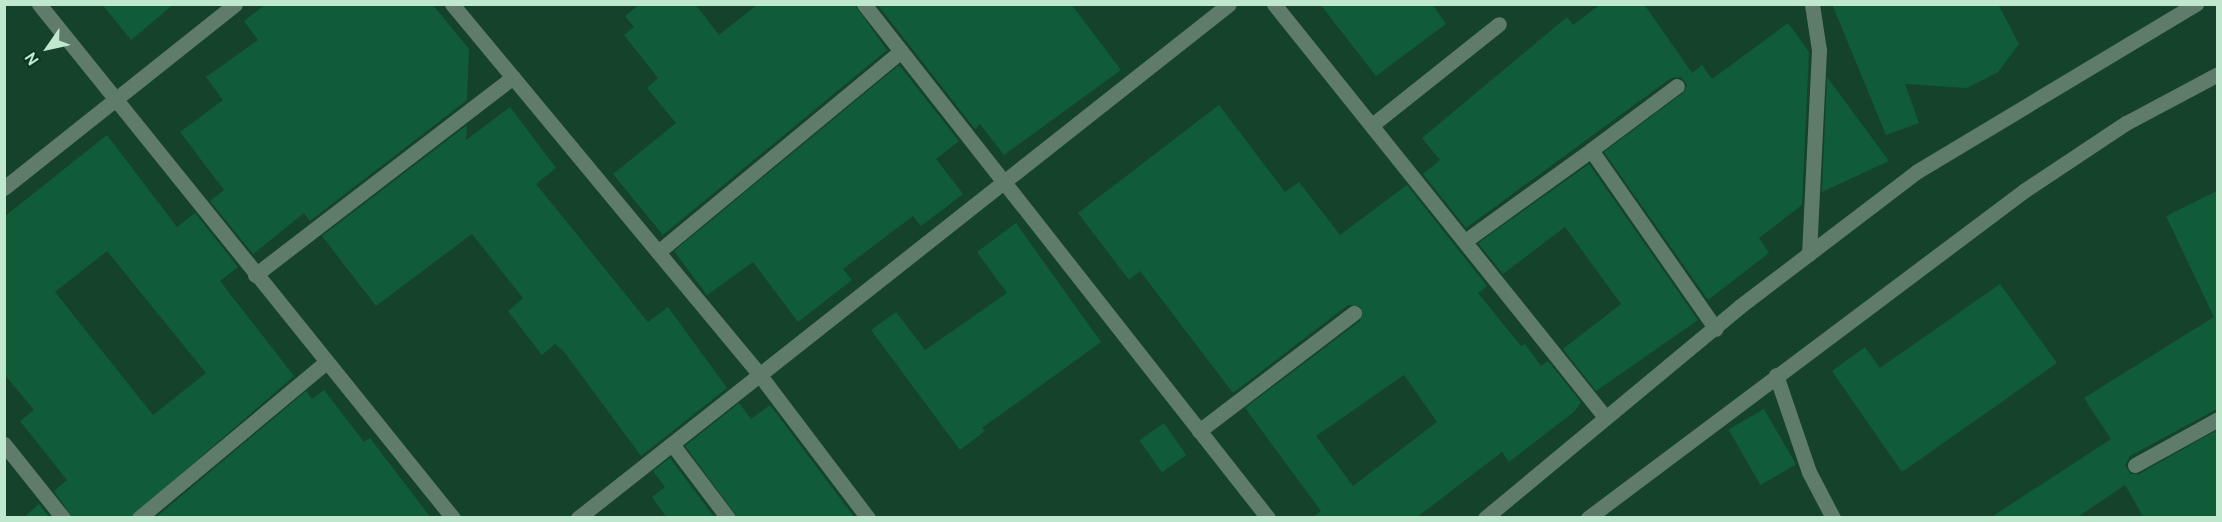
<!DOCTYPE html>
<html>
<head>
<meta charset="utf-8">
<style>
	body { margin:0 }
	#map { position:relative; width:2222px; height:522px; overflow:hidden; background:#15422a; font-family:Overpass,sans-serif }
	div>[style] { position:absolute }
	.building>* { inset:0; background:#105c39; transform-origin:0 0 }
	.minor>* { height:15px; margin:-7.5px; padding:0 7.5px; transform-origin:7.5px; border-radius:7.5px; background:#5f7b69 }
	span { translate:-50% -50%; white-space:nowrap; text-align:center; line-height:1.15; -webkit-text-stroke:4.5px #083720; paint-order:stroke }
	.frame { position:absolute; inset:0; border:6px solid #c0e8cf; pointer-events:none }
	.north { position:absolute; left:18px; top:18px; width:60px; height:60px; -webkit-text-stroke:4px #083720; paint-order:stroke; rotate:236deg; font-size:16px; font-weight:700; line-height:24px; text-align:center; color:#c0e8cf }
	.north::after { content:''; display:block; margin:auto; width:21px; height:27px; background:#c0e8cf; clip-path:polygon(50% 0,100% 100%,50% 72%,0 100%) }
</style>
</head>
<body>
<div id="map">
	<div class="building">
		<i style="clip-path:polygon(102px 4px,174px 4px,131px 40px)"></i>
		<i style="clip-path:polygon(266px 4px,432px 4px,469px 49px,467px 100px,310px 221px,304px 213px,253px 254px,210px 201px,224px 190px,180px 132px,223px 100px,206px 77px,258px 40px,244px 21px)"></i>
		<i style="clip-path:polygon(640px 4px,695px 4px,719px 35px,758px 4px,854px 4px,887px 50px,663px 235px,613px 174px,676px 123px,647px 88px,658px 78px,624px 35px,634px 27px,625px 16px)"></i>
		<i style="clip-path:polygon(877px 4px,1071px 4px,1121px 70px,1004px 155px,980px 124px,975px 129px)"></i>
		<i style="clip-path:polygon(1320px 4px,1432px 4px,1446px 24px,1376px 76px)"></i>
		<i style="clip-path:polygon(1601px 4px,1644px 4px,1692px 73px,1702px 65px,1712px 79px,1788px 23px,1809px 52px,1802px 205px,1759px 238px,1769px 253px,1708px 300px,1604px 152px,1683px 93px,1687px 85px,1681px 77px,1671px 78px,1466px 228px,1423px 174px,1440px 160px,1422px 138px,1567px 17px,1573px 25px)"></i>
		<i style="clip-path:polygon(1832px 4px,1998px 4px,2019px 44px,1998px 72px,1967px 88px,1905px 84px,1919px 123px,1886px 135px)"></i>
		<i style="clip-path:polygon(899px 65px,959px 141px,936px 159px,963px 194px,921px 226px,913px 216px,843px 269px,852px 280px,798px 322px,753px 262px,707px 295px,674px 251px)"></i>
		<i style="clip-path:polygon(1827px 77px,1889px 161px,1822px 192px)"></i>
		<i style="clip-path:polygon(evenodd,1219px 105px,1285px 192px,1299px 182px,1340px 235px,1407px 185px,1487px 286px,1478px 293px,1521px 346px,1525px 344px,1541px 366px,1548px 361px,1581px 402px,1575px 411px,1509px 462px,1502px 452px,1416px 518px,1312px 518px,1321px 511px,1245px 408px,1360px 321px,1361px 307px,1348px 305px,1233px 393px,1140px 271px,1129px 280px,1078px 213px,1219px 105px,1404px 375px,1437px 422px,1353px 486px,1316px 436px,1404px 375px)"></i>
		<i style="clip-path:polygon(510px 107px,556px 168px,536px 184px,648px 322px,668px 307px,727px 388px,641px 456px,565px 353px,555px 344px,542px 355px,508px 311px,523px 298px,472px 234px,376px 306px,322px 236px,467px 125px,466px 140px)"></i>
		<i style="clip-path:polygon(evenodd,107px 135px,177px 227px,195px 213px,238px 267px,220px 281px,294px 376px,130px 518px,73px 518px,54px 491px,67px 480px,20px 421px,34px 410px,4px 374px,4px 217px,107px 135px,107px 251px,206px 373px,153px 415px,55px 292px,107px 251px)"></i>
		<i style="clip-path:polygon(1589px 164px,1698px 320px,1596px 391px,1563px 349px,1621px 304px,1565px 227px,1503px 274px,1478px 243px)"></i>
		<i style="clip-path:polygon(2217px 191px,2217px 409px,2130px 456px,2125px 465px,2131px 474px,2139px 474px,2217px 430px,2217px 518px,2144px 518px,2125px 485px,2076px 518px,1990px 518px,2111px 439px,2084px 398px,2214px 317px,2166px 216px)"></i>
		<i style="clip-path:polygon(1016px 223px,1101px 342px,982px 428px,985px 431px,960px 450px,871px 330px,896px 312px,925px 350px,1007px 293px,977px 252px)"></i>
		<i style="clip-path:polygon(2000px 284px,2057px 363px,1902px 472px,1832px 371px,1865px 347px,1880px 368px)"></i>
		<i style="clip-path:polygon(324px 390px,364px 442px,370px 438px,431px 518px,155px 518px,306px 391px,312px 399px)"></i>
		<i style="clip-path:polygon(739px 403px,751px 419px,770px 405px,855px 518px,738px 518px,685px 446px)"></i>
		<i style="left:1764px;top:409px;width:64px;height:41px;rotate:60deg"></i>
		<i style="left:1164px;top:423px;width:39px;height:30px;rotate:55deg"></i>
		<i style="clip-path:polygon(670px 458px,715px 518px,667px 518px,652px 497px,665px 487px,653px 471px)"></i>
		<i style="clip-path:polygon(39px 504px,50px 518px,23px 518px)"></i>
	</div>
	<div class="minor">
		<i style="left:39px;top:4px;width:660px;rotate:51.15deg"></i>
		<i style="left:452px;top:4px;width:481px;rotate:50.3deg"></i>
		<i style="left:759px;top:374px;width:181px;rotate:52.9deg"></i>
		<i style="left:864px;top:4px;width:654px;rotate:51.83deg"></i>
		<i style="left:1274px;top:4px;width:529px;rotate:51.29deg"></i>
		<i style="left:1372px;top:125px;width:162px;rotate:-38.5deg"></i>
		<i style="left:1591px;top:150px;width:107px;rotate:-36.7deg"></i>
		<i style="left:4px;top:188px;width:295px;rotate:-38.5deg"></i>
		<i style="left:1465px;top:241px;width:155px;rotate:-35.8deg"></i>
		<i style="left:1591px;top:150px;width:218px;rotate:55.1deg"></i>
		<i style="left:658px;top:252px;width:315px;rotate:-39.6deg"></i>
		<i style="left:1809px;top:254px;width:204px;rotate:-87.2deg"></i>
		<i style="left:1819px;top:50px;width:47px;rotate:-98.7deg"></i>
		<i style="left:255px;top:275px;width:325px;rotate:-37.5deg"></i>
		<i style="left:1776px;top:375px;width:102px;rotate:71.2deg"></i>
		<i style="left:1809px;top:472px;width:52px;rotate:62.4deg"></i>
		<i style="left:1199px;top:431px;width:195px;rotate:-37.3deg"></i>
		<i style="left:4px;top:444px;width:95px;rotate:51.4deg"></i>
		<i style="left:672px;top:444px;width:93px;rotate:52.9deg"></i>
		<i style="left:2135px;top:465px;width:95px;rotate:-29deg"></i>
		<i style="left:139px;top:518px;width:244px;rotate:-39.8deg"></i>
		<i style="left:578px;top:518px;width:829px;rotate:-38.29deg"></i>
		<i style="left:1485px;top:518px;width:330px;rotate:-39.7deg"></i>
		<i style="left:1739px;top:307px;width:223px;rotate:-37.3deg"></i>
		<i style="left:1916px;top:172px;width:327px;rotate:-31deg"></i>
		<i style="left:1588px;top:518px;width:546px;rotate:-36.89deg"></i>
		<i style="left:2025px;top:190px;width:121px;rotate:-33.6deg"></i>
		<i style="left:2126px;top:123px;width:104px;rotate:-28deg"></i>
	</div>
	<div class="frame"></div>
	<div class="north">N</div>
</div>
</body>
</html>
